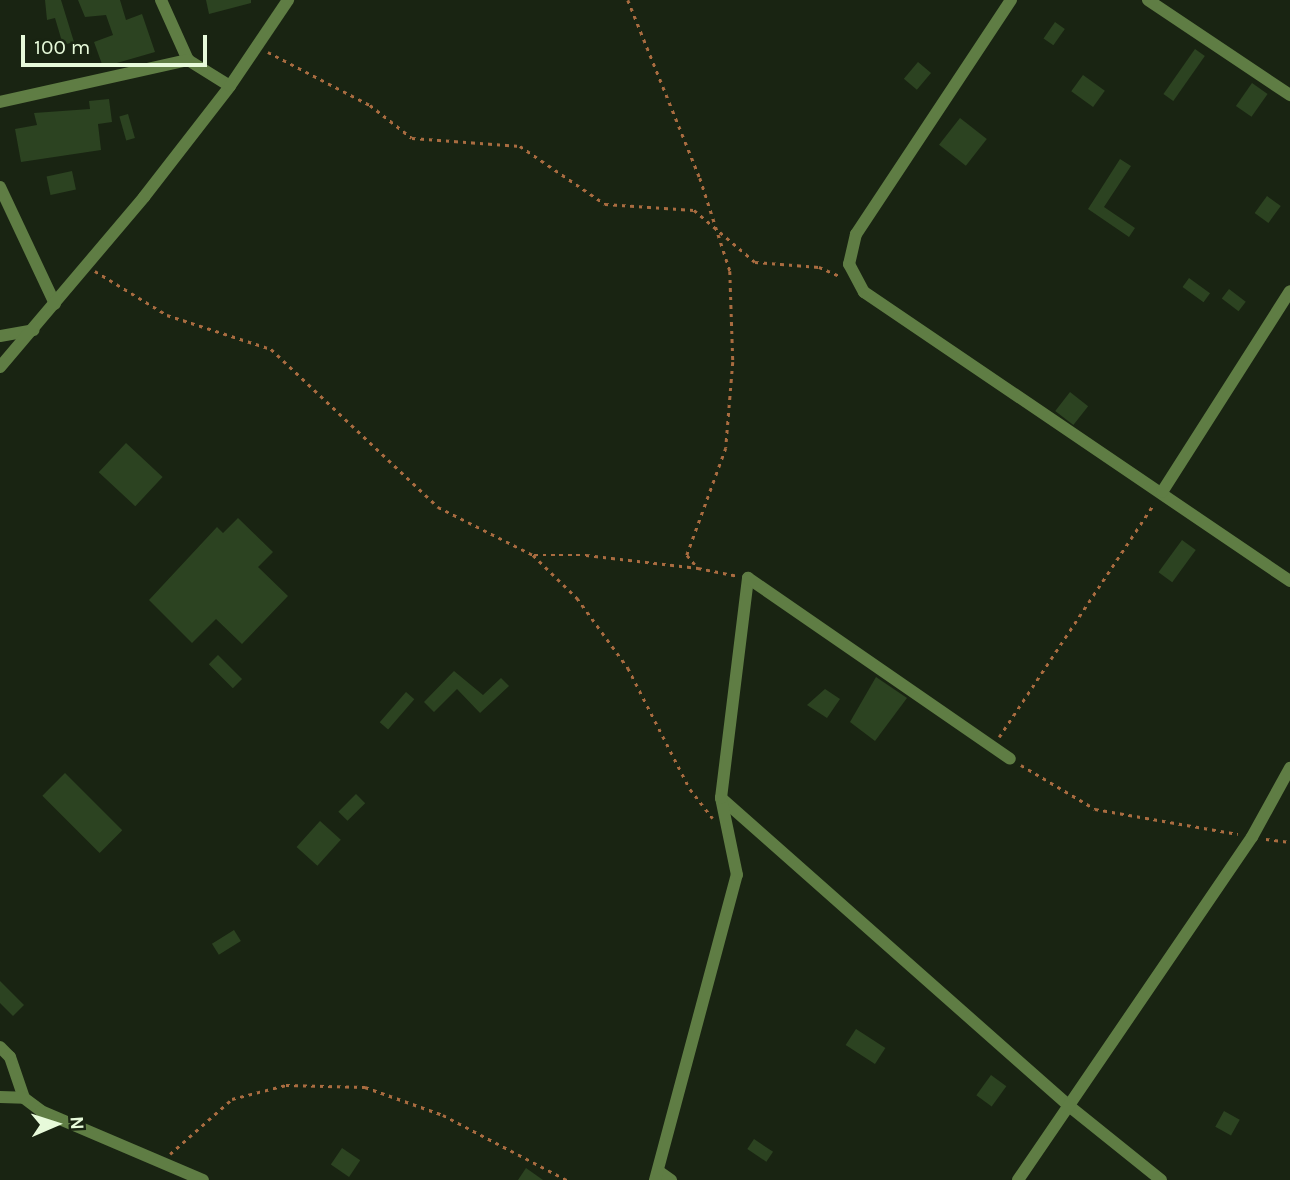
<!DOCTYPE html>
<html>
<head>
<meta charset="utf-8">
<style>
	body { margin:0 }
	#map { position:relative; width:1290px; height:1180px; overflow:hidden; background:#192412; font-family:Karla,sans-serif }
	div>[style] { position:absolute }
	.building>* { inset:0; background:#2c4321; transform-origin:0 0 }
	.path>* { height:2.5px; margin-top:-1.25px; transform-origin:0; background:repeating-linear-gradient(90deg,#a96c40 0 3.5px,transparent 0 8.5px) }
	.minor>* { height:12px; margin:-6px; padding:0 6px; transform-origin:6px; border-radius:6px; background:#5f7d44 }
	span { translate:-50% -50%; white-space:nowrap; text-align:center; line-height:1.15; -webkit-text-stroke:6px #192412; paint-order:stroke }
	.north { position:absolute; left:21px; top:1089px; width:70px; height:70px; -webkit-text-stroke:5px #192412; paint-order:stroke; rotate:87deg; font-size:19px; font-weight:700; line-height:28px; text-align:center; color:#e7fada }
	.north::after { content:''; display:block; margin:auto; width:24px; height:32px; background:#e7fada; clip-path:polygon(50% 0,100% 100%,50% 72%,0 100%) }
	.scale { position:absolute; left:21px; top:35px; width:186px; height:32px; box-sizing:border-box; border:4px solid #e7fada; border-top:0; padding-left:9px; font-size:21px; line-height:24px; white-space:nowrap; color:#e7fada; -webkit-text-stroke:5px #192412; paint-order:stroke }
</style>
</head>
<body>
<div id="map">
	<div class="building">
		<i style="clip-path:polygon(45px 0,61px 0,74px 42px,63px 45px,55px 18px,47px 20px)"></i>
		<i style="clip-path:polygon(78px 0,120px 0,126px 20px,142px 14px,155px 52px,103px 67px,94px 42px,113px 35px,106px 15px,85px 17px)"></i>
		<i style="clip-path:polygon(206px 0,251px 0,251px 3px,209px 14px)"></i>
		<i style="left:1055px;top:22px;width:12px;height:20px;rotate:35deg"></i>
		<i style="left:1195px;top:49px;width:12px;height:55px;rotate:35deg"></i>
		<i style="left:918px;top:62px;width:17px;height:22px;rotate:40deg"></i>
		<i style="left:1083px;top:75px;width:27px;height:20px;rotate:36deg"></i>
		<i style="left:1252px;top:83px;width:19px;height:28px;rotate:35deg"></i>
		<i style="clip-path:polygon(109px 99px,112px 122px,98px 124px,101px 150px,21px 162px,15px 129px,37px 125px,34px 113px,90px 109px,89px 101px)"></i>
		<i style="left:128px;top:114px;width:25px;height:9px;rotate:74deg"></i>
		<i style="left:960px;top:118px;width:34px;height:34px;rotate:38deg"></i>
		<i style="clip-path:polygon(1120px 159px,1131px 166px,1104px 207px,1135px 228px,1129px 237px,1088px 209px)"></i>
		<i style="left:72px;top:171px;width:19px;height:26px;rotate:78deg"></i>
		<i style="left:1267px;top:196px;width:17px;height:21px;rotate:36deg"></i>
		<i style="left:1189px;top:278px;width:26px;height:11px;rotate:36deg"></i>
		<i style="left:1229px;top:289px;width:21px;height:12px;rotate:37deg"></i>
		<i style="left:1070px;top:392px;width:23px;height:24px;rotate:38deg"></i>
		<i style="left:126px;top:443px;width:50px;height:40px;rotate:43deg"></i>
		<i style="clip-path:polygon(238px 518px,273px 552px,258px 567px,288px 596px,242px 644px,216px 619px,192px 643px,149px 600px,217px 527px,223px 533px)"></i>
		<i style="left:1182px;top:540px;width:17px;height:40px;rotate:36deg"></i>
		<i style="left:218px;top:655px;width:34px;height:13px;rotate:45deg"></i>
		<i style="clip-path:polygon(454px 671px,483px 695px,501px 678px,509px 686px,480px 713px,457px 689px,434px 712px,424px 702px)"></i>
		<i style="clip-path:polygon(876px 677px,907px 698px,875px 741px,850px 722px)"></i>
		<i style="clip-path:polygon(825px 689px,840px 699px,827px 718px,807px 705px)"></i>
		<i style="left:406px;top:692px;width:11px;height:40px;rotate:41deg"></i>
		<i style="left:65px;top:773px;width:81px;height:32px;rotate:45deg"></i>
		<i style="left:356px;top:794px;width:13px;height:25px;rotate:45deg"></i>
		<i style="left:320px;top:821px;width:28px;height:35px;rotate:42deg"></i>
		<i style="left:234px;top:930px;width:13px;height:26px;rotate:58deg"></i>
		<i style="clip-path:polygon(0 981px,24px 1005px,13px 1016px,0 1003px)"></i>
		<i style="left:856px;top:1029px;width:35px;height:19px;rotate:33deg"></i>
		<i style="left:991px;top:1075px;width:19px;height:25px;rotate:36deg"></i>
		<i style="left:1224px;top:1111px;width:18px;height:18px;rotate:29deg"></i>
		<i style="left:754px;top:1139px;width:23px;height:12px;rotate:34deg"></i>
		<i style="left:342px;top:1148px;width:22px;height:20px;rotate:34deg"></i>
		<i style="clip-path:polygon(526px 1168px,543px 1180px,518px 1180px)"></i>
	</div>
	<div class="path">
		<i style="left:628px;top:0;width:192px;rotate:68deg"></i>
		<i style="left:700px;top:178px;width:98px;rotate:72.1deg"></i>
		<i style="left:730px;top:271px;width:91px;rotate:88.1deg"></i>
		<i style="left:733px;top:362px;width:86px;rotate:94.7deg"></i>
		<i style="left:726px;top:448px;width:114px;rotate:110deg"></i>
		<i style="left:687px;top:555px;width:17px;rotate:50deg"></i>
		<i style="left:698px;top:568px;width:41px;rotate:11.3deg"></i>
		<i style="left:268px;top:52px;width:115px;rotate:27.5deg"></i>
		<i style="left:370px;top:105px;width:53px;rotate:38.2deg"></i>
		<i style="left:412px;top:138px;width:108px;rotate:4.2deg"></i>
		<i style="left:520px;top:146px;width:103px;rotate:34.3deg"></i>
		<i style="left:605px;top:204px;width:89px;rotate:3.9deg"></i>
		<i style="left:694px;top:210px;width:80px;rotate:40.4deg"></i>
		<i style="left:755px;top:262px;width:64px;rotate:4.5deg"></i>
		<i style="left:819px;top:267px;width:24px;rotate:24deg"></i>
		<i style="left:95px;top:271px;width:84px;rotate:31.4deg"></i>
		<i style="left:167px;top:315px;width:109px;rotate:18.1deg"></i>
		<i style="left:271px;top:349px;width:230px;rotate:43.4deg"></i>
		<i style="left:438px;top:507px;width:106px;rotate:26.8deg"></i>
		<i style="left:533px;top:555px;width:62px;rotate:44.3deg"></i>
		<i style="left:577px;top:598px;width:87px;rotate:53.9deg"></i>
		<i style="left:628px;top:668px;width:136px;rotate:62.9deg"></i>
		<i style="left:690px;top:789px;width:37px;rotate:52deg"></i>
		<i style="left:534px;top:555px;width:52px"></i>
		<i style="left:586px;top:555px;width:113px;rotate:6.6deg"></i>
		<i style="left:999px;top:737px;width:280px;rotate:-56.4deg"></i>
		<i style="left:1021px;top:765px;width:86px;rotate:30.7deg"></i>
		<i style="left:1095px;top:809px;width:145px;rotate:9.9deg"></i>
		<i style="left:1266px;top:839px;width:24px;rotate:7deg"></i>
		<i style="left:170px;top:1154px;width:83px;rotate:-41.6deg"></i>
		<i style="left:232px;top:1099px;width:56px;rotate:-14.5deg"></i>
		<i style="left:286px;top:1085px;width:79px;rotate:1.5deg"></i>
		<i style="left:365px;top:1087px;width:83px;rotate:19.7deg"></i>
		<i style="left:443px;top:1115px;width:140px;rotate:27.7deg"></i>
	</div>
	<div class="minor">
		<i style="left:161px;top:0;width:66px;rotate:65.8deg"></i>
		<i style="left:188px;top:60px;width:49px;rotate:31.8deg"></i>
		<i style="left:1011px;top:0;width:281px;rotate:123.5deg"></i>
		<i style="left:856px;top:234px;width:31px;rotate:103deg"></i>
		<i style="left:849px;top:264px;width:32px;rotate:62deg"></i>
		<i style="left:864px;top:292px;width:515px;rotate:34.15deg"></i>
		<i style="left:1148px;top:0;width:171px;rotate:33.8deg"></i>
		<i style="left:0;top:102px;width:193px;rotate:-12.6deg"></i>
		<i style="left:0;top:187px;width:129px;rotate:64.8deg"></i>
		<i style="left:0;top:336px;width:34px;rotate:-10deg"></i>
		<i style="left:0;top:367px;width:223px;rotate:-49.7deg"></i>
		<i style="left:144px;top:197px;width:140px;rotate:-52.2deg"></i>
		<i style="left:230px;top:86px;width:104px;rotate:-56deg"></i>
		<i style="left:1162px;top:492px;width:238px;rotate:-57.5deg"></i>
		<i style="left:721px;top:798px;width:465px;rotate:41.5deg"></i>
		<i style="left:1069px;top:1106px;width:118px;rotate:38.8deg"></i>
		<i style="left:0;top:1047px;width:14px;rotate:45deg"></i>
		<i style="left:10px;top:1057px;width:43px;rotate:71.1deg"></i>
		<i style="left:24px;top:1098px;width:21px;rotate:37deg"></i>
		<i style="left:41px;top:1111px;width:176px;rotate:23.1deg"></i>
		<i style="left:0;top:1097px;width:24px;rotate:2deg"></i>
		<i style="left:658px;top:1171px;width:16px;rotate:35deg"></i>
		<i style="left:655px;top:1180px;width:316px;rotate:-75deg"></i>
		<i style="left:737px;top:875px;width:79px;rotate:-101.7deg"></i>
		<i style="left:721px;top:798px;width:222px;rotate:-83deg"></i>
		<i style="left:748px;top:578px;width:318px;rotate:34.6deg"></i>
		<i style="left:1018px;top:1180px;width:415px;rotate:-55.7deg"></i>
		<i style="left:1252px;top:837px;width:79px;rotate:-61.2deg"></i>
	</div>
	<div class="north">N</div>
	<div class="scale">100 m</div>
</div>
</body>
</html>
